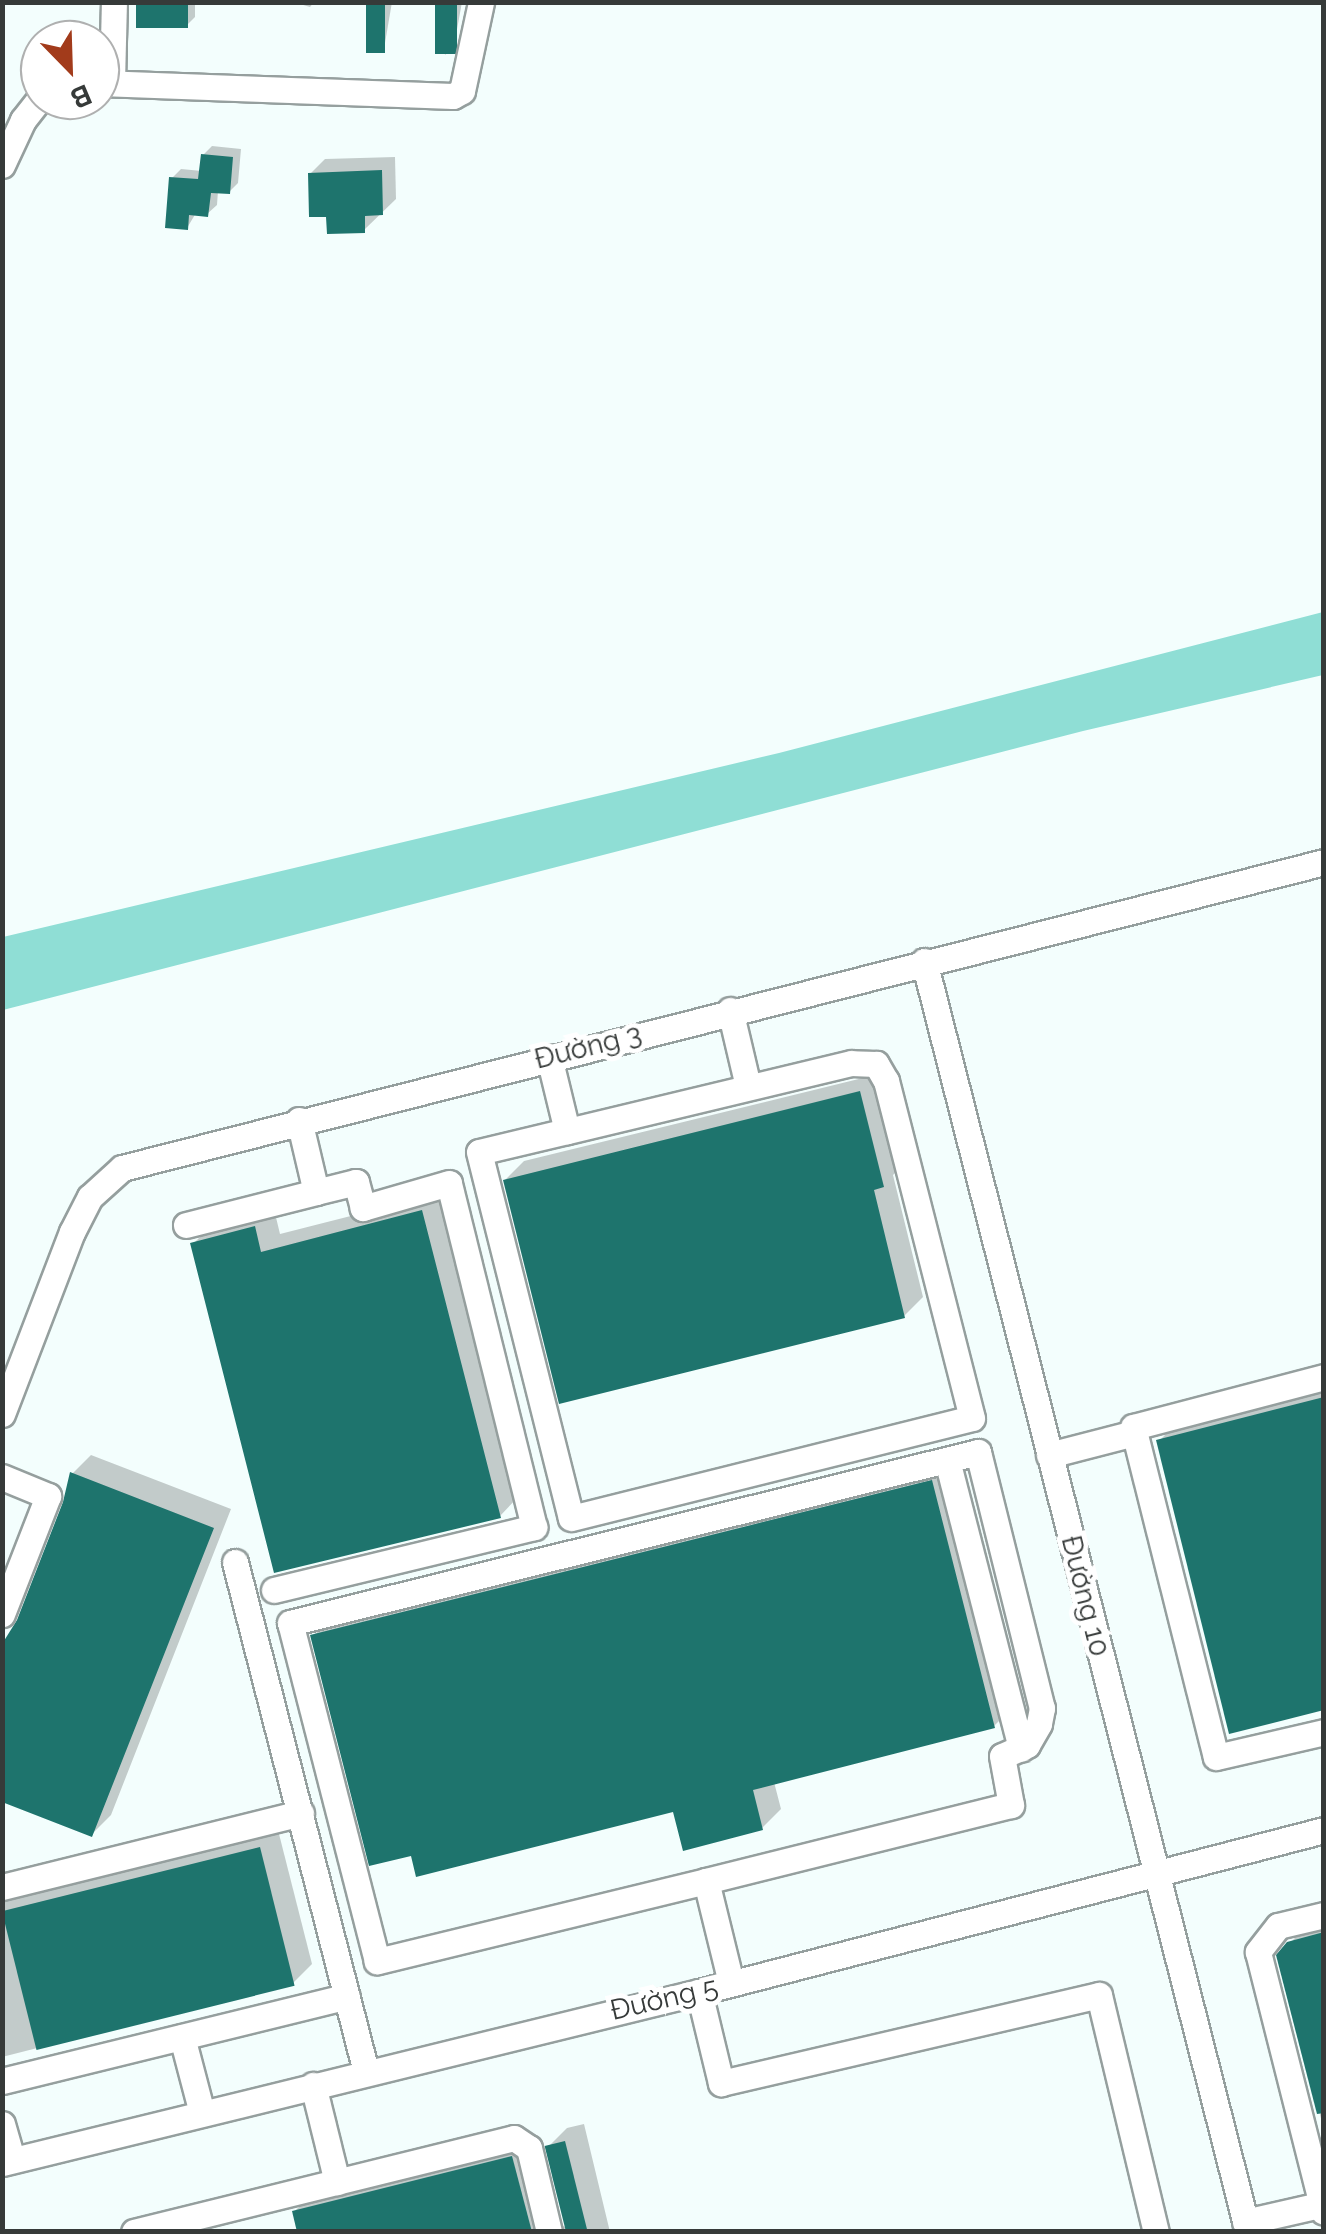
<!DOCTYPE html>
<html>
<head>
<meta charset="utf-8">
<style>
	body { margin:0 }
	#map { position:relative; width:1326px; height:2234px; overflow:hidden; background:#f3fefd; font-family:Raleway,sans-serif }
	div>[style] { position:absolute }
	.water>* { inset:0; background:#8fded5 }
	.shadow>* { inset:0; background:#0003 }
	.building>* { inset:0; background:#1e746d; transform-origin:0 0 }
	.roads { filter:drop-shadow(2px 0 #959f9e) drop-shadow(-2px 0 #959f9e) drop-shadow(0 2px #959f9e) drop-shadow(0 -2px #959f9e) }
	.minor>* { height:25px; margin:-12.5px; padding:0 12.5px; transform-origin:12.5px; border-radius:12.5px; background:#fff }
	span { translate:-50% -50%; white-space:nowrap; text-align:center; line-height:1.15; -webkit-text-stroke:10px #fff; paint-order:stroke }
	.street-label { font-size:28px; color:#363a39 }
	.frame { position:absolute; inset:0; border:5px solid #363a39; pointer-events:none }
	.north { position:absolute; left:20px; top:20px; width:100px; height:100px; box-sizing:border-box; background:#fff; border:2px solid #afb0b0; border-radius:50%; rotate:157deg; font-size:28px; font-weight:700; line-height:40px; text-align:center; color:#363a39 }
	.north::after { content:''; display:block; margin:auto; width:35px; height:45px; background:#a23b1b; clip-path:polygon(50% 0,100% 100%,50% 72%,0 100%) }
</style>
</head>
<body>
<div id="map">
	<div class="water">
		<i style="clip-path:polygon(1323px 612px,1323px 675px,1083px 731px,3px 1010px,3px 937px,779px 753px)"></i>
	</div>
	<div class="shadow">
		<i style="clip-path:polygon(138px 2px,195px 2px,195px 17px,186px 26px)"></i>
		<i style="clip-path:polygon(293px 2px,314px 2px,310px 7px)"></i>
		<i style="clip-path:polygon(368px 2px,392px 2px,385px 43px,376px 52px)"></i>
		<i style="clip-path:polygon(437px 2px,462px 2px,454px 46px,445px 55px)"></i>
		<i style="clip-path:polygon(212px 146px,241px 149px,238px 183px,229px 192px,218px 191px,217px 205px,207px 214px,196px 213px,187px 228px,172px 178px,181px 169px,202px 171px,203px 155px)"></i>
		<i style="clip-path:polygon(395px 157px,396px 199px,364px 230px,329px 214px,310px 174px,325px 159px)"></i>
		<i style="clip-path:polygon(879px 1074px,902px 1166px,893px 1175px,923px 1297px,904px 1316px,505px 1180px,524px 1161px)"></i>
		<i style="clip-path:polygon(441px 1193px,518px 1497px,500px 1516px,193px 1244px,212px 1225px,274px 1209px,280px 1234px)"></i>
		<i style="clip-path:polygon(1324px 1384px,1324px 1707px,1159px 1441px,1178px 1422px)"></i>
		<i style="clip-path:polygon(91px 1455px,231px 1509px,111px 1815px,92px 1834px,19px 1621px,66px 1503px,72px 1474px)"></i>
		<i style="clip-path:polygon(951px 1463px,1013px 1707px,994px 1726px,774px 1782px,781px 1809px,762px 1828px,675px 1808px,412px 1853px,313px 1636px,332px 1617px)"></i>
		<i style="clip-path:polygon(278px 1830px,312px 1964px,293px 1983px,2px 2057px,2px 1899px)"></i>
		<i style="clip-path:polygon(1324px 1920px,1324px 2130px,1279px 1956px,1308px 1923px)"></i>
		<i style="clip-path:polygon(584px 2124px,610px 2232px,300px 2232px,295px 2211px,314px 2192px,530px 2138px,552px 2218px,568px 2229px,548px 2147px,567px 2128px)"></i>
	</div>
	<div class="building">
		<i style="left:136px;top:2px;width:52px;height:26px"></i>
		<i style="left:366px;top:2px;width:19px;height:51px"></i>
		<i style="left:435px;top:2px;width:22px;height:52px"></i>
		<i style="clip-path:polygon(201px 154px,233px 157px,230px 194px,211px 193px,208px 217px,189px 215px,188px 230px,165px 228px,169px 177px,198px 179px)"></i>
		<i style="clip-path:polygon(382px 170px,383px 215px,365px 216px,365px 233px,327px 234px,326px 217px,309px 217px,308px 173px)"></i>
		<i style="clip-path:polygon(860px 1091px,884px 1187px,874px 1190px,905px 1318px,559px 1404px,503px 1180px)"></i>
		<i style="clip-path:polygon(422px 1210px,501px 1518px,274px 1573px,190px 1243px,255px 1226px,261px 1252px)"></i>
		<i style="clip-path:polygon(1324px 1397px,1324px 1710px,1229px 1734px,1156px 1440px)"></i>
		<i style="clip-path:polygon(70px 1472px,214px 1528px,92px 1837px,2px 1802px,2px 1644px,17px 1620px,63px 1502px)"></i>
		<i style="clip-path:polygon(932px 1480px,995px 1728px,753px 1790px,763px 1830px,683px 1851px,673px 1812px,416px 1877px,411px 1856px,369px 1866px,310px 1635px)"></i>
		<i style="left:260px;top:1847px;width:143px;height:266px;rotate:76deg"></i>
		<i style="clip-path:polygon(1324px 1932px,1324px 2113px,1317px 2114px,1276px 1955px,1287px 1942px)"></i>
		<i style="left:565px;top:2141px;width:94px;height:21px;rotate:76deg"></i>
		<i style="clip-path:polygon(512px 2156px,532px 2232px,297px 2232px,292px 2211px)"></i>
	</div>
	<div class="roads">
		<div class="minor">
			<i style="left:112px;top:82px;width:80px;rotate:-88.6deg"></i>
			<i style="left:100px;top:83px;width:353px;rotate:2.1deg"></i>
			<i style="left:453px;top:96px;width:10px;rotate:-29deg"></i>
			<i style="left:462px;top:91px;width:91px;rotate:-77.9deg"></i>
			<i style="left:2px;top:165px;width:50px;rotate:-65deg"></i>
			<i style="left:23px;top:120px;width:28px;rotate:-52deg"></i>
			<i style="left:924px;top:961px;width:1312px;rotate:75.7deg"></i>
			<i style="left:730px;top:1010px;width:78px;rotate:76.7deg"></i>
			<i style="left:549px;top:1057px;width:76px;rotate:76.3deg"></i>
			<i style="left:567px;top:1131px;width:90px;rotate:166.6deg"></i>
			<i style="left:479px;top:1152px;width:377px;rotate:75.9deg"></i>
			<i style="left:571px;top:1518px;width:413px;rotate:-14deg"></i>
			<i style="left:972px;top:1418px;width:348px;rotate:-104.3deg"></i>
			<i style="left:886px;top:1081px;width:20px;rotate:-120deg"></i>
			<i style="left:876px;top:1064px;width:25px;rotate:-178deg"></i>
			<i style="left:851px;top:1063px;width:292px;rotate:166.5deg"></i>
			<i style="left:186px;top:1225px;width:134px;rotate:-14.2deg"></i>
			<i style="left:316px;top:1192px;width:74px;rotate:-103.3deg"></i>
			<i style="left:1324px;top:1377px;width:197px;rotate:165.3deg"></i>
			<i style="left:1133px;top:1427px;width:340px;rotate:75.9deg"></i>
			<i style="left:1216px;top:1757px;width:111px;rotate:-13deg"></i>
			<i style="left:2px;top:1414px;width:195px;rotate:-69deg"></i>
			<i style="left:72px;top:1232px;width:39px;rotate:-63deg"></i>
			<i style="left:90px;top:1197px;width:43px;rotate:-42.2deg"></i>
			<i style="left:122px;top:1168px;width:1240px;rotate:-14.28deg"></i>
			<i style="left:1049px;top:1455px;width:88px;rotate:-14.5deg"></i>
			<i style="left:947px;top:1460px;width:298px;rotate:75.6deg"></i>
			<i style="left:2px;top:1477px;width:50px;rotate:22.4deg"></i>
			<i style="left:48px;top:1496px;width:127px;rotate:111.3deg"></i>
			<i style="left:235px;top:1562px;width:527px;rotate:75.59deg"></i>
			<i style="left:274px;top:1590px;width:268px;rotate:-13.6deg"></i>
			<i style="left:534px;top:1527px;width:354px;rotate:-103.9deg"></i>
			<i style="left:449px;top:1183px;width:90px;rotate:163.8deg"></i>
			<i style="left:363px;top:1208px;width:27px;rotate:-105deg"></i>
			<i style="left:356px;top:1182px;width:41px;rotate:166deg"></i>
			<i style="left:706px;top:1881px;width:339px;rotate:166.3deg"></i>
			<i style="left:377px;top:1961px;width:349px;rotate:-104.4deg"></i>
			<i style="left:290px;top:1623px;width:709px;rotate:-13.96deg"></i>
			<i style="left:978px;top:1452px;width:264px;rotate:76deg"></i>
			<i style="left:1042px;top:1708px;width:16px;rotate:101deg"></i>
			<i style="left:1039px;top:1724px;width:24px;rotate:120deg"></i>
			<i style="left:1027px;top:1745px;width:27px;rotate:156deg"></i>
			<i style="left:1002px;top:1756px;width:50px;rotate:79.6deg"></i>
			<i style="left:1011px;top:1805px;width:314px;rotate:166deg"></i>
			<i style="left:706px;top:1881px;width:105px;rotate:76.2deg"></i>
			<i style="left:2px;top:1887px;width:308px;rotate:-13.9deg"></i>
			<i style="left:1324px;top:1915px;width:47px;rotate:166.6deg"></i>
			<i style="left:1278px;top:1926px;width:33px;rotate:128deg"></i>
			<i style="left:1258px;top:1952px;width:268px;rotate:75.8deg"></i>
			<i style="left:699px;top:1992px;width:94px;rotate:76.4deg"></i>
			<i style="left:721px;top:2083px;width:388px;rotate:-13.1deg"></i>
			<i style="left:1099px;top:1995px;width:244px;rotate:76.5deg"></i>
			<i style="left:182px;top:2037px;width:79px;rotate:75.3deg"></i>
			<i style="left:2px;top:2081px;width:355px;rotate:-13.8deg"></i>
			<i style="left:313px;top:2085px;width:100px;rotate:76.1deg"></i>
			<i style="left:2px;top:2124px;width:37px;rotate:74deg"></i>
			<i style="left:2px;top:2163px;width:718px;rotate:-13.78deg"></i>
			<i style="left:699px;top:1992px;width:646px;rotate:-14.53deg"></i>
			<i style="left:1245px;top:2222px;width:81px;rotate:-12.8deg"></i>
			<i style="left:134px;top:2232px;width:391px;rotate:-13.9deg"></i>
			<i style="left:514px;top:2138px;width:18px;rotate:34deg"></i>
			<i style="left:529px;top:2148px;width:86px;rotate:76.6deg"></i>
		</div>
	</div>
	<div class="street-label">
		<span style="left:588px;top:1047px;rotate:-14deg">Đường 3</span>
		<span style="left:1085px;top:1596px;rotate:76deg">Đường 10</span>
		<span style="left:664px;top:1999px;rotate:-13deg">Đường 5</span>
	</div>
	<div class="frame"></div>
	<div class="north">B</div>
</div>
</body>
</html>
